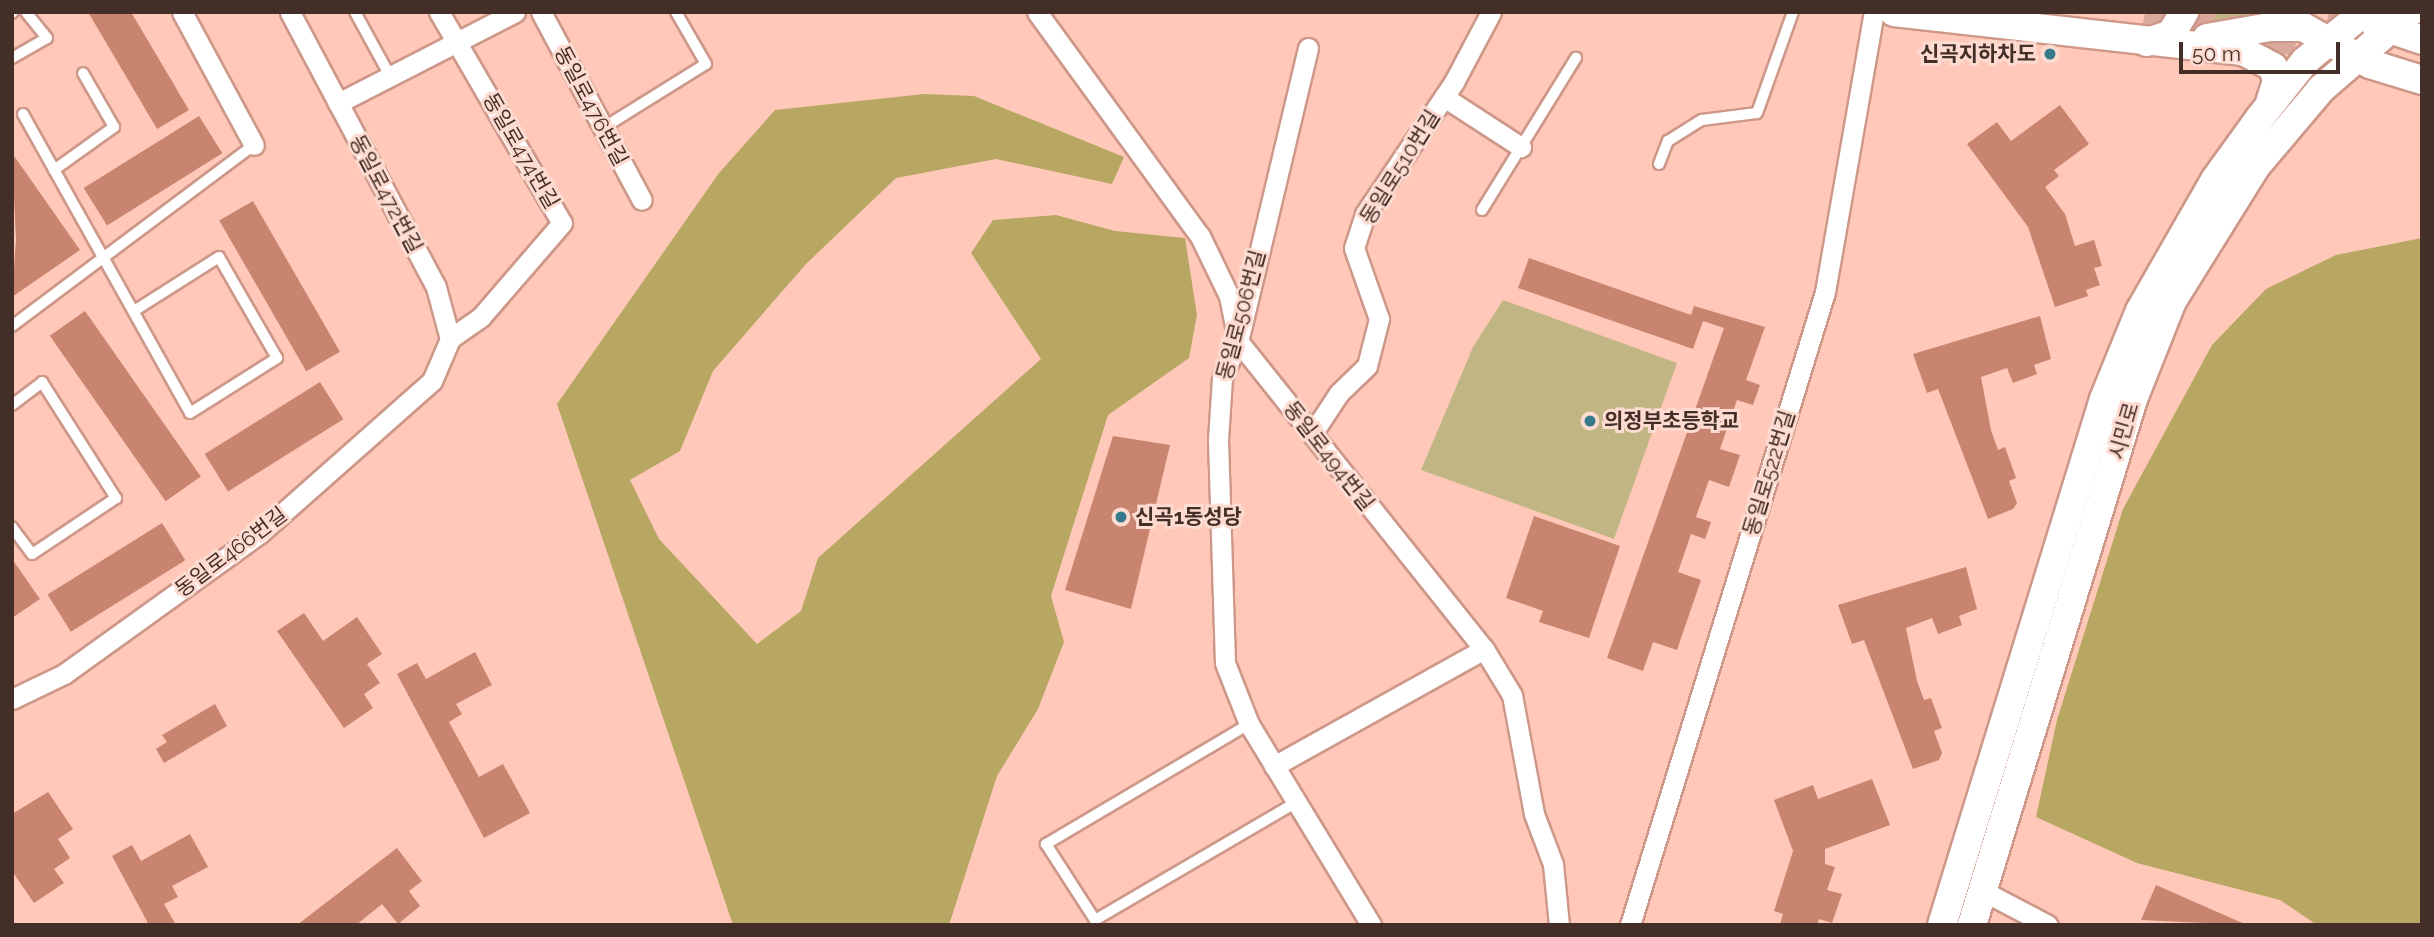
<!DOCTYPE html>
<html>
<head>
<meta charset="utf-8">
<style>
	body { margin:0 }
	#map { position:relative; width:2434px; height:937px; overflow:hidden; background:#ffc8b8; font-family:Raleway,"Noto Sans KR",sans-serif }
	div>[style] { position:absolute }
	.green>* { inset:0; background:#c1b584 }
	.forest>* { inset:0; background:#b7a762 }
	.building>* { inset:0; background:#c98470; transform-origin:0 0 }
	.secondary-tunnel>* { height:28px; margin-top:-14px; transform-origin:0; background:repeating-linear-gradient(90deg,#daa99b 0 28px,transparent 0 42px) }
	.roads { filter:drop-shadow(2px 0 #cd9889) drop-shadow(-2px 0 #cd9889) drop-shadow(0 2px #cd9889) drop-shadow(0 -2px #cd9889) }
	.lane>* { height:10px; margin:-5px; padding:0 5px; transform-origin:5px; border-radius:5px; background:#fff }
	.street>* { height:19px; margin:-9.5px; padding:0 9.5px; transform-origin:9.5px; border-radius:9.5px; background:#fff }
	.secondary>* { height:28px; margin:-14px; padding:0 14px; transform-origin:14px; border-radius:14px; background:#fff }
	.dots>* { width:19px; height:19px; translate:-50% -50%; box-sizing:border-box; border:4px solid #fddbd1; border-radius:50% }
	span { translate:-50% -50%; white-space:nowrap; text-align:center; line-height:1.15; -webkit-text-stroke:6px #fddbd1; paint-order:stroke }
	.poi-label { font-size:21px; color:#442e28; font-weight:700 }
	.right { translate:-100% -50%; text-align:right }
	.left { translate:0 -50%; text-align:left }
	.street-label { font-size:21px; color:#442e28 }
	.frame { position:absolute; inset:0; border:14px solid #442e28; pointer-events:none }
	.scale { position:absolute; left:2179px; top:42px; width:161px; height:32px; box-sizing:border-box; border:4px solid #442e28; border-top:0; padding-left:9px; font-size:21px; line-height:24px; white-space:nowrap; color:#442e28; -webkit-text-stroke:5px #fddbd1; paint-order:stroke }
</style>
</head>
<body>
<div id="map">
	<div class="green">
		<i style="clip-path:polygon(2190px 12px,2286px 12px,2190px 30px)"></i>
		<i style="clip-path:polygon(1503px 300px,1677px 363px,1614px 539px,1421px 470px,1473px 347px)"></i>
	</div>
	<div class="forest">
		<i style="clip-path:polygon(924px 94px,974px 96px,1124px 157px,1112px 184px,996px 159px,896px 178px,806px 264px,713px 371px,680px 451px,630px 480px,659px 539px,757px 644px,801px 611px,818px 558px,1041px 359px,971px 253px,993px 220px,1056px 215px,1115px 231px,1185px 238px,1197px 315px,1189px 358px,1108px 415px,1051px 596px,1064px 642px,1038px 709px,997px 776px,949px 925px,733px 925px,557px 404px,719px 173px,775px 110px)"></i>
		<i style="clip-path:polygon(2422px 238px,2422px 925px,2317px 925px,2280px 900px,2137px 863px,2036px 817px,2057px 720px,2123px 509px,2212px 345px,2266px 289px,2336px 255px)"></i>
	</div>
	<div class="building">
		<i style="clip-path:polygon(88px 12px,131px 12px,189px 110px,157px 129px)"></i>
		<i style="clip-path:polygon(2060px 105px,2089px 144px,2054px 170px,2059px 176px,2045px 187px,2065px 214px,2075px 246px,2094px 240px,2102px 266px,2094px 268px,2100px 285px,2086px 290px,2088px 296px,2055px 307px,2028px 227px,1967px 144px,1997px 122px,2011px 141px)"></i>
		<i style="left:199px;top:116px;width:44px;height:136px;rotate:58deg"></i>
		<i style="clip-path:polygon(12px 153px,80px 250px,12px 297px,16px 240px)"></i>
		<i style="left:253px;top:201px;width:174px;height:39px;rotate:60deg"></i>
		<i style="clip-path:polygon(1529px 258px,1691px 315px,1694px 306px,1765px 327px,1746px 380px,1760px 385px,1753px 405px,1737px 400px,1720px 449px,1740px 455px,1729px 487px,1709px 480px,1696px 517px,1711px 522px,1705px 539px,1691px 534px,1678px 572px,1701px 580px,1677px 650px,1653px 642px,1643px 671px,1607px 658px,1724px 328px,1703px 321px,1693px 349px,1518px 288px)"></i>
		<i style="left:85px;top:311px;width:202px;height:43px;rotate:55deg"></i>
		<i style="clip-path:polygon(2040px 316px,2051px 359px,2034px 365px,2037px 374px,2013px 383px,2007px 368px,1981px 377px,1991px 430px,1998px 450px,2005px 447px,2016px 478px,2009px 481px,2017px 503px,2013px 509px,1988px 519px,1938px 389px,1927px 393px,1913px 354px)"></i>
		<i style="left:320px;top:382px;width:44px;height:136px;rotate:58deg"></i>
		<i style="clip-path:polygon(1113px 436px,1170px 445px,1131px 609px,1065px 590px)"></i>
		<i style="clip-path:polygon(1534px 516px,1620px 546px,1589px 638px,1539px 622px,1543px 611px,1506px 598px)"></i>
		<i style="left:162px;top:523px;width:44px;height:135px;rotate:58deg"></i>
		<i style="clip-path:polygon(12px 559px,40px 599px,12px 618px)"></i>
		<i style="clip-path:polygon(1966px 567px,1977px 609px,1959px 616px,1962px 625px,1938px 634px,1932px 618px,1906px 628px,1917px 681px,1924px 700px,1931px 698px,1942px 728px,1934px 731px,1942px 753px,1939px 760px,1913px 769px,1864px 640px,1852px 644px,1838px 605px)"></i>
		<i style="clip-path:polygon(304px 613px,323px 641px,357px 617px,382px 654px,367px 664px,380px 683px,364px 694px,373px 708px,344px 728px,277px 631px)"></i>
		<i style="clip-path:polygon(475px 652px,492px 685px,456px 704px,462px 714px,449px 722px,479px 777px,503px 764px,530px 813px,484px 838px,397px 674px,417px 663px,426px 679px)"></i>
		<i style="clip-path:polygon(215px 704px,227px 726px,164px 763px,156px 749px,167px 742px,162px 735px)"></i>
		<i style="clip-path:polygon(1872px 779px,1890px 825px,1825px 849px,1825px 864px,1835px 867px,1827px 890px,1842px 894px,1832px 923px,1819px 919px,1817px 925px,1780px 924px,1783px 914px,1774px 911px,1793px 851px,1774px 800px,1813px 785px,1818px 799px)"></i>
		<i style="clip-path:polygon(48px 792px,73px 829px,58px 839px,70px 858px,54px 869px,64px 883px,34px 903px,12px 871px,12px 814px)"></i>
		<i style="clip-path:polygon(190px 834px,208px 867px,172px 886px,178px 897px,164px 904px,176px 925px,149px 925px,112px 856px,132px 845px,141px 861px)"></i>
		<i style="clip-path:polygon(397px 848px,422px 881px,409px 891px,420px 906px,398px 924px,382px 904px,356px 925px,297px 925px)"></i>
		<i style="clip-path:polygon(2156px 885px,2247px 925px,2141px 920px)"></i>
	</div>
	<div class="secondary-tunnel">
		<i style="left:2145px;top:12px;width:196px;rotate:11.2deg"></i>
		<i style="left:2286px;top:12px;width:81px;rotate:14.2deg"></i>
	</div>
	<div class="roads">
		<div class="lane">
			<i style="left:355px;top:12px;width:73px;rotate:61.3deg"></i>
			<i style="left:12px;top:13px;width:1px;rotate:-45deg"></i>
			<i style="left:12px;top:58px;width:40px;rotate:-29.7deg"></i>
			<i style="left:47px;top:38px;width:33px;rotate:-129deg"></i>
			<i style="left:23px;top:114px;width:342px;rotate:60.8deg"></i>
			<i style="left:190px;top:413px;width:103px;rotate:-32.3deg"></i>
			<i style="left:277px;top:358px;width:116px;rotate:-119.9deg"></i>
			<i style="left:219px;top:257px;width:101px;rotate:147.6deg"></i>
			<i style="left:603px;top:128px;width:121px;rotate:-31.9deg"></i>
			<i style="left:706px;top:64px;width:60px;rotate:-120deg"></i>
			<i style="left:1659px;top:164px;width:25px;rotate:-69deg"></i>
			<i style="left:1668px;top:141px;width:40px;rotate:-32deg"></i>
			<i style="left:1702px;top:120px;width:55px;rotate:-7.3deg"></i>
			<i style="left:1757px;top:113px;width:107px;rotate:-70.4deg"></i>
			<i style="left:54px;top:170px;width:74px;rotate:-35.6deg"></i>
			<i style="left:114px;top:127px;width:62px;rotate:-119.9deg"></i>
			<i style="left:1482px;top:210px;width:179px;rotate:-58.3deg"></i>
			<i style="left:12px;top:326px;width:302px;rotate:-36.8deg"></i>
			<i style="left:12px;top:405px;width:38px;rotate:-37deg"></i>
			<i style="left:42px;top:382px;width:138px;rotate:57.5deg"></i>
			<i style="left:116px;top:498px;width:101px;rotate:146.3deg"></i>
			<i style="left:32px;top:554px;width:34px;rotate:-127deg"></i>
			<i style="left:1249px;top:724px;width:236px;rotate:149.4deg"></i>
			<i style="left:1046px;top:844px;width:90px;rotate:57.2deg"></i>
			<i style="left:1095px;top:920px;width:234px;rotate:-30.3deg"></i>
		</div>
		<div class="street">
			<i style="left:182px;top:12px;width:151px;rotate:61.6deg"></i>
			<i style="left:439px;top:12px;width:244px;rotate:59.8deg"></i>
			<i style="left:562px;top:223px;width:124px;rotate:130.8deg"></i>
			<i style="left:481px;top:317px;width:38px;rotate:145deg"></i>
			<i style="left:541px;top:12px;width:213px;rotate:61.8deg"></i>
			<i style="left:1037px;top:12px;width:277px;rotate:54deg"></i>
			<i style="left:1200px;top:236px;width:67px;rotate:64.2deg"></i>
			<i style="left:1229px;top:296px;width:46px;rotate:78.7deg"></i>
			<i style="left:1238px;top:341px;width:394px;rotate:51.4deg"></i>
			<i style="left:1484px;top:649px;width:54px;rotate:58.7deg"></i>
			<i style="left:1512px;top:695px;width:121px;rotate:79.5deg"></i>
			<i style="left:1534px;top:814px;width:53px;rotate:69.2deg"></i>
			<i style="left:1553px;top:864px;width:61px;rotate:84.4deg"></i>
			<i style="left:1308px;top:48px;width:301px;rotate:103.4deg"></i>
			<i style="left:1238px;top:341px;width:40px;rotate:113.4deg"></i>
			<i style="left:1222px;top:378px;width:62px;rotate:93.7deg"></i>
			<i style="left:1218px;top:440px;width:223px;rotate:88.2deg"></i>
			<i style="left:1225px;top:663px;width:66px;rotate:68.5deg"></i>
			<i style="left:1249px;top:724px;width:235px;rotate:58.7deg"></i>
			<i style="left:1444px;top:97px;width:92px;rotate:33deg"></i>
			<i style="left:338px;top:103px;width:199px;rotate:-27.2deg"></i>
			<i style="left:1312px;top:434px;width:49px;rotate:-56.6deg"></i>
			<i style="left:1339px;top:393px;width:39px;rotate:-44deg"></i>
			<i style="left:1367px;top:366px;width:49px;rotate:-75.7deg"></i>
			<i style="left:1379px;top:319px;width:75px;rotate:-109.4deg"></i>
			<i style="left:1354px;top:248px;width:36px;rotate:-72deg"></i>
			<i style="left:1365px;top:214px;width:159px;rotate:-56deg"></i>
			<i style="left:1454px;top:82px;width:79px;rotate:-62.1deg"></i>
			<i style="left:12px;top:699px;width:58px;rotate:-25.7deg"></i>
			<i style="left:64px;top:674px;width:240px;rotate:-35.7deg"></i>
			<i style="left:259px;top:534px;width:231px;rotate:-41.5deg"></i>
			<i style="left:432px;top:381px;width:46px;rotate:-66.8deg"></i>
			<i style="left:450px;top:339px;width:54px;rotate:-105.1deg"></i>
			<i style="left:436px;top:287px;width:311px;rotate:-118deg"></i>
			<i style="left:1274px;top:766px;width:240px;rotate:-29.1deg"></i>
			<i style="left:1983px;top:891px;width:73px;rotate:27.6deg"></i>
			<i style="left:1630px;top:925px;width:662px;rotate:-72.88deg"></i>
			<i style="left:1825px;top:292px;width:284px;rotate:-80.1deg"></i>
		</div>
		<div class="secondary">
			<i style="left:1894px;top:12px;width:351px;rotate:6.4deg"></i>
			<i style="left:2243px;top:51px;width:34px;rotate:28deg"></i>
			<i style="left:2273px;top:67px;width:15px;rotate:74deg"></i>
			<i style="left:2277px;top:81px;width:22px;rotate:108deg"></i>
			<i style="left:2375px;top:24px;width:50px;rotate:18.8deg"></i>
			<i style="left:2207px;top:38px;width:64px;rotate:-9.9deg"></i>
			<i style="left:2270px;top:27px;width:33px"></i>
			<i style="left:2303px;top:27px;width:77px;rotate:28.9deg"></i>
			<i style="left:2370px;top:64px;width:54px;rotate:17.1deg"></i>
			<i style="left:2147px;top:42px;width:25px;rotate:-18deg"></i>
			<i style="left:2171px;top:34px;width:26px;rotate:-59deg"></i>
			<i style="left:1942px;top:925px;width:550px;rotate:-72.88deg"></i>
			<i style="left:2104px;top:399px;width:95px;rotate:-67.8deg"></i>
			<i style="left:2140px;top:311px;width:151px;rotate:-60.2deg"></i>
			<i style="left:2215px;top:180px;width:75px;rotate:-54.2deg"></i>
			<i style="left:2259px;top:119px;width:74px;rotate:-51.6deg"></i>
			<i style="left:2305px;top:61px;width:77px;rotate:-39.7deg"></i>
			<i style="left:1972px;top:925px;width:550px;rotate:-72.98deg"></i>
			<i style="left:2133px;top:399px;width:105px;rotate:-68.3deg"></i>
			<i style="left:2172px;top:301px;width:159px;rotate:-58.1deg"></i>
			<i style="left:2256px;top:166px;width:101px;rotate:-49.8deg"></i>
			<i style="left:2321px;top:89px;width:118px;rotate:-40.9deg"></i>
		</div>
	</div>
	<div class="dots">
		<i style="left:2050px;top:54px;background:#377a8b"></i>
		<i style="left:1590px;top:421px;background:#377a8b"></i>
		<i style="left:1121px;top:517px;background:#377a8b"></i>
	</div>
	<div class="poi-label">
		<span class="right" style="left:2036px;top:54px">신곡지하차도</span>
		<span class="left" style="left:1604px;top:421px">의정부초등학교</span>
		<span class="left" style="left:1135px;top:517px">신곡1동성당</span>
	</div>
	<div class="street-label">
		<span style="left:591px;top:106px;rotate:62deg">동일로476번길</span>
		<span style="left:521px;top:151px;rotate:60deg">동일로474번길</span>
		<span style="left:1400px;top:167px;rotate:-58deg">동일로510번길</span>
		<span style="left:386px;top:194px;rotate:62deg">동일로472번길</span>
		<span style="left:1241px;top:315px;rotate:-75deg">동일로506번길</span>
		<span style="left:2124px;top:431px;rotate:-74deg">시민로</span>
		<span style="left:1329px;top:456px;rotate:52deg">동일로494번길</span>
		<span style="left:1769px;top:473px;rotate:-73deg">동일로522번길</span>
		<span style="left:231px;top:552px;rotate:-37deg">동일로466번길</span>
	</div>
	<div class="frame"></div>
	<div class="scale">50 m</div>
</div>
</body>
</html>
